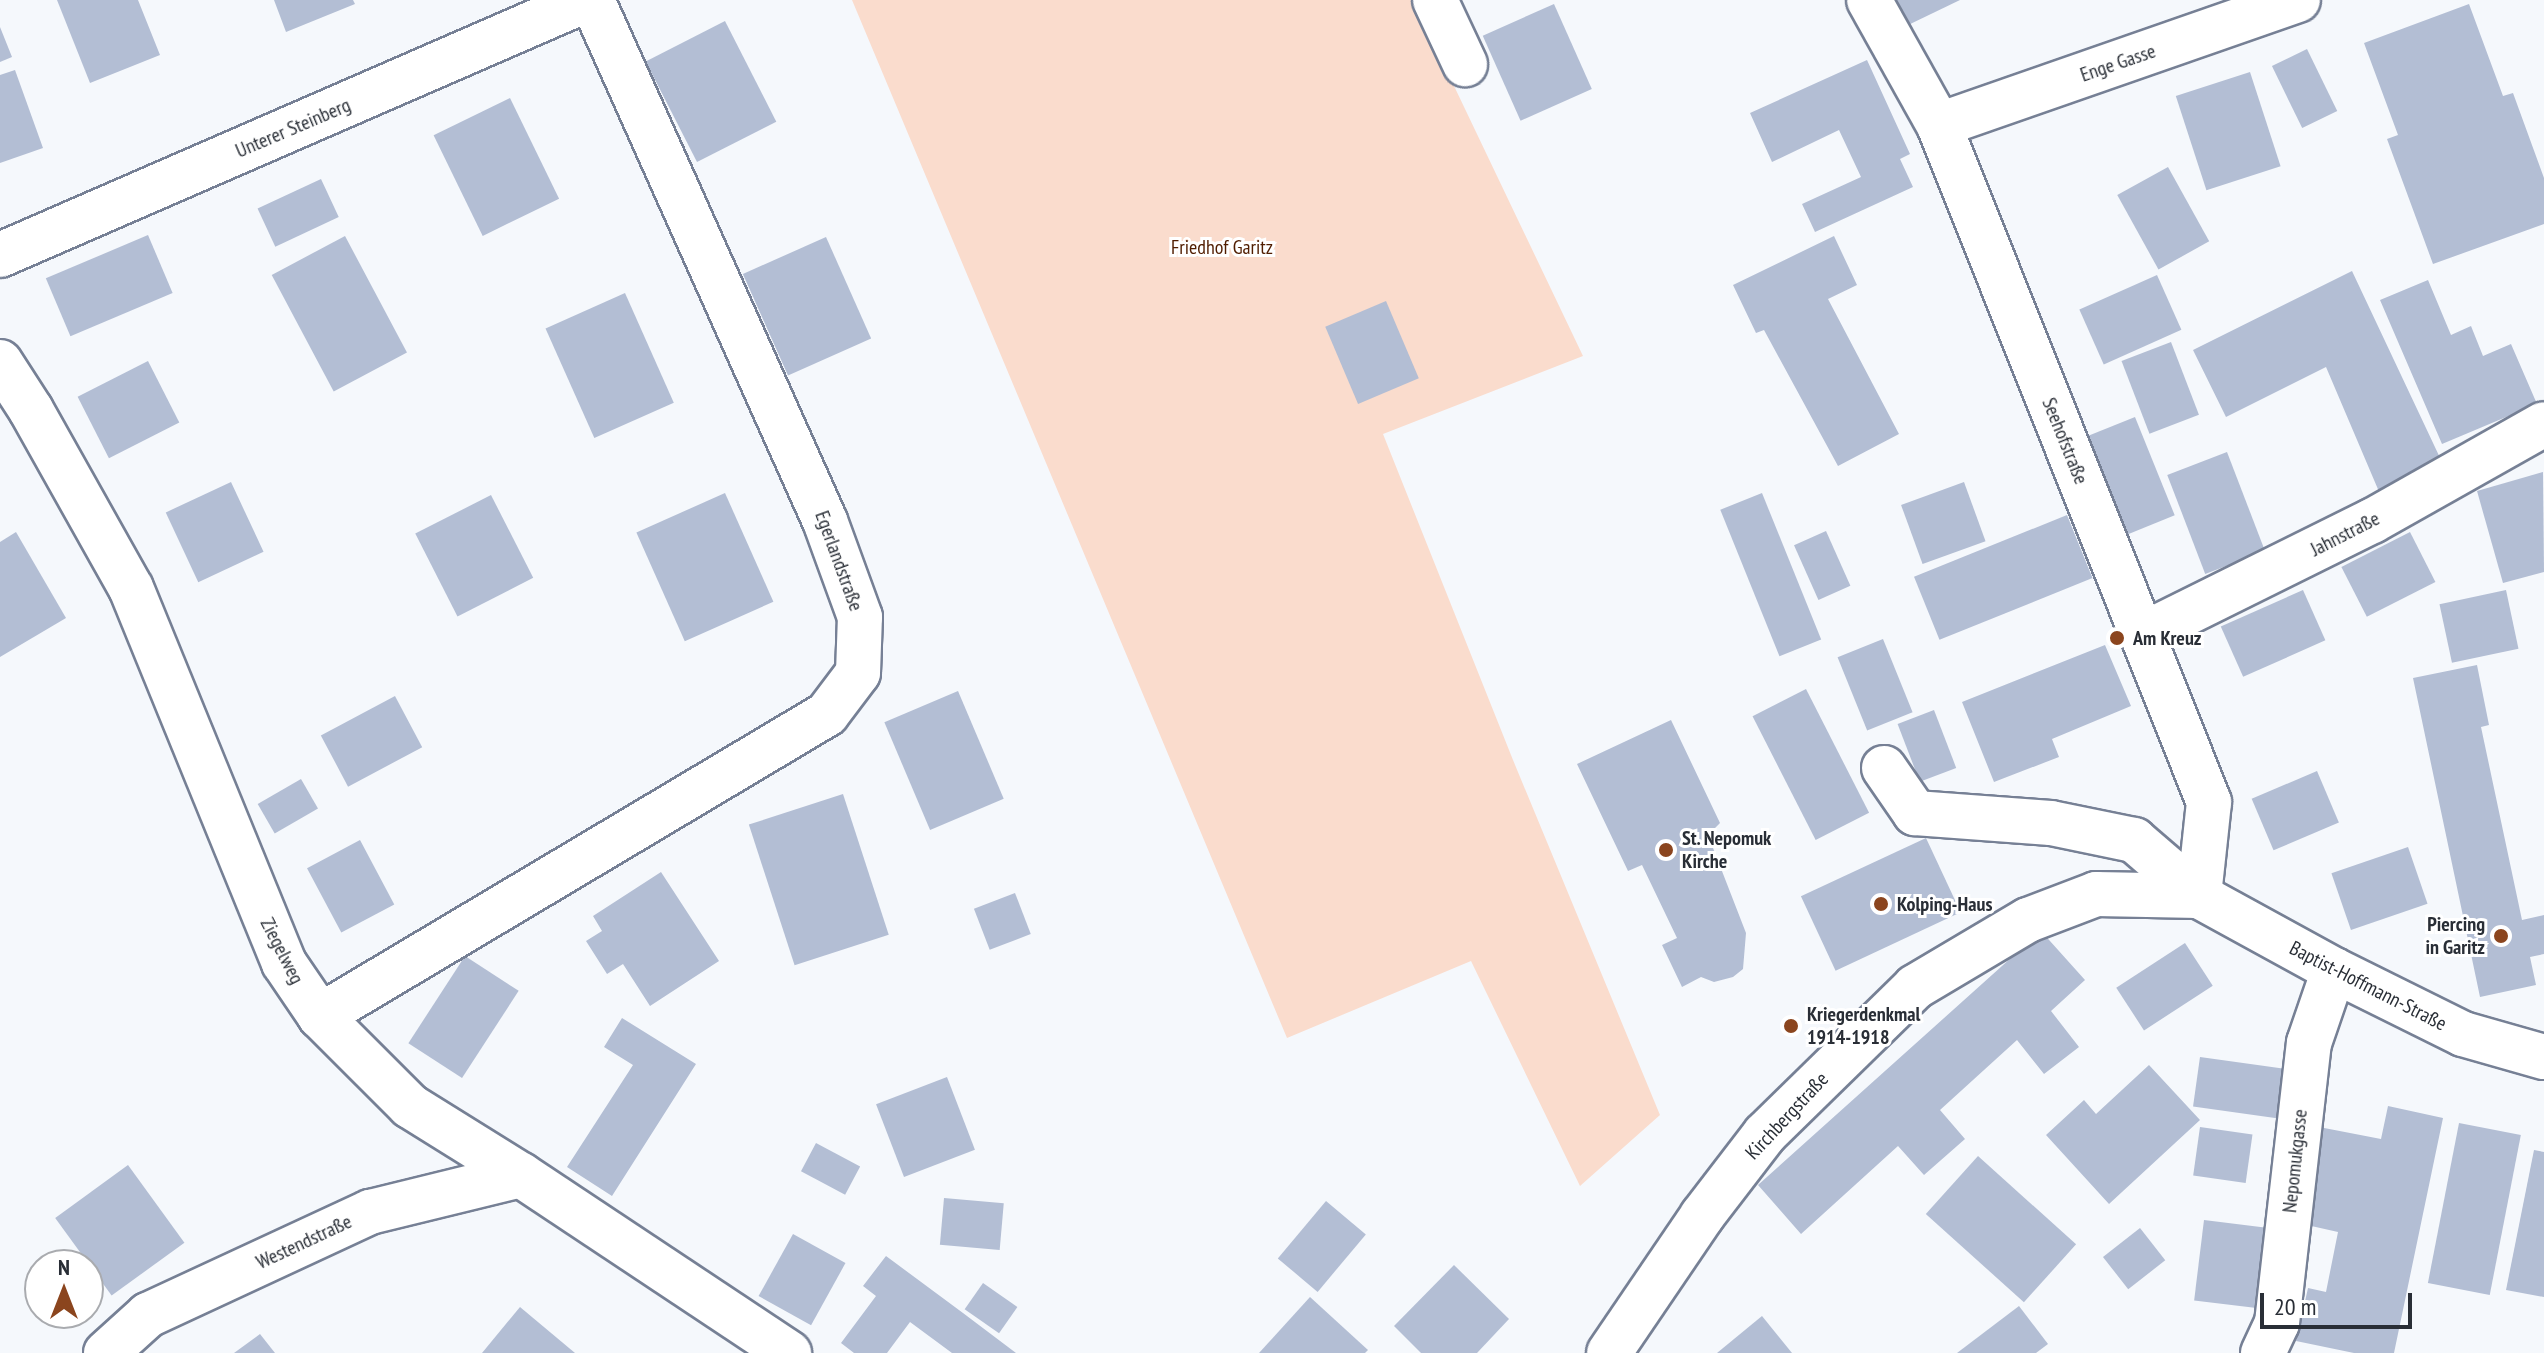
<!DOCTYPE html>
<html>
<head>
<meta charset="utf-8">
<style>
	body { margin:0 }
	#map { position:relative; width:2544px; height:1353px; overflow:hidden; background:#f5f8fc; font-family:"PT Sans Narrow",sans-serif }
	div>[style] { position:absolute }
	.green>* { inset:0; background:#fadccd }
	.building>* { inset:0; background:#b3bed4; transform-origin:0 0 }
	.roads { filter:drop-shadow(2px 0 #768095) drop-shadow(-2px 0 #768095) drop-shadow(0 2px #768095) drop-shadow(0 -2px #768095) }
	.street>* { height:44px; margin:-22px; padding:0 22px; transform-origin:22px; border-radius:22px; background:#fff }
	.secondary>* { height:44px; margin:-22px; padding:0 22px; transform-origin:22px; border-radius:22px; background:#fff }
	.dots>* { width:22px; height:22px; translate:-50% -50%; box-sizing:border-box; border:4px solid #fff; border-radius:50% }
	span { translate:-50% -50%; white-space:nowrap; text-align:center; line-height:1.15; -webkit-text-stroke:6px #fff; paint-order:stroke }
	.street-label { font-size:20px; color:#292e36 }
	.park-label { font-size:20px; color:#501d00 }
	.poi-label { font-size:20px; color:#292e36; font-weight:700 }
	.left { translate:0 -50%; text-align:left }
	.right { translate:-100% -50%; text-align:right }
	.north { position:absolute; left:24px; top:1249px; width:80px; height:80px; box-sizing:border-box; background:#fff; border:2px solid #a9abaf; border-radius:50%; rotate:0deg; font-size:22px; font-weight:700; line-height:32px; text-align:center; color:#292e36 }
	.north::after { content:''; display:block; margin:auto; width:28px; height:36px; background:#8b451e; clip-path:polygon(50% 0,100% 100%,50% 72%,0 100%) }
	.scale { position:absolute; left:2260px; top:1293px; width:152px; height:36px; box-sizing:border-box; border:4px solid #292e36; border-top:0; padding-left:10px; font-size:24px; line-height:28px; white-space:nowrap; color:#292e36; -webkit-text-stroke:6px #fff; paint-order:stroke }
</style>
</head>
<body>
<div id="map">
	<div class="green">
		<i style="clip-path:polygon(852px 0,1413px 0,1583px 356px,1383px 434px,1513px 760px,1660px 1115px,1580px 1186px,1471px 961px,1287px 1038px)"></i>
	</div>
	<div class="building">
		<i style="clip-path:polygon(57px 0,138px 0,160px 55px,90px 83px)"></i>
		<i style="clip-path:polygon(274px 0,353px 0,355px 4px,286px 32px)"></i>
		<i style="clip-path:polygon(1891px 0,1960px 0,1904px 27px)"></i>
		<i style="left:1554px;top:4px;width:93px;height:78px;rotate:66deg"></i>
		<i style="clip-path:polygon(2469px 4px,2503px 96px,2513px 93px,2544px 178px,2544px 224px,2433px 264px,2387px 139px,2398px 135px,2364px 43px)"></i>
		<i style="left:725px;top:21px;width:113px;height:89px;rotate:63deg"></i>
		<i style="clip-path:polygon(0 27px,12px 57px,0 62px)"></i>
		<i style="left:2307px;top:49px;width:69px;height:39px;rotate:64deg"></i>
		<i style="clip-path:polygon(1867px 60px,1910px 154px,1900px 159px,1913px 187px,1815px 232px,1802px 204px,1861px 177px,1839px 130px,1772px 162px,1750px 113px)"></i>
		<i style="clip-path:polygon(15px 70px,43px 148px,0 163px,0 75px)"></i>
		<i style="left:2250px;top:72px;width:99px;height:78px;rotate:72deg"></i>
		<i style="left:510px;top:98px;width:112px;height:85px;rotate:64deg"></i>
		<i style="left:2168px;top:167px;width:85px;height:58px;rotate:61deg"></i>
		<i style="left:321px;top:179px;width:42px;height:70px;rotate:65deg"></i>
		<i style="left:148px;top:235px;width:63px;height:111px;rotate:67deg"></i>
		<i style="left:345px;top:236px;width:132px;height:83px;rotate:62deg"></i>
		<i style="clip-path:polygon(1834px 236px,1857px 285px,1828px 299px,1899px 434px,1838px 466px,1764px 330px,1756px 333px,1733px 285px)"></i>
		<i style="left:826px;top:237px;width:111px;height:91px;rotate:66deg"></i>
		<i style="clip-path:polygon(2352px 271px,2442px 462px,2380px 494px,2326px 367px,2226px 417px,2193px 350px)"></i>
		<i style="left:2157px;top:275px;width:60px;height:85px;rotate:66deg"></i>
		<i style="clip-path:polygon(2428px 280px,2451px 335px,2471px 326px,2483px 356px,2511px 344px,2537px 404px,2442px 444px,2380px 300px)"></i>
		<i style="left:625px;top:293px;width:120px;height:87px;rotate:66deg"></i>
		<i style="left:1386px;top:301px;width:84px;height:66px;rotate:67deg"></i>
		<i style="left:2171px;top:342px;width:78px;height:53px;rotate:69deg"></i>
		<i style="left:148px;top:361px;width:69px;height:79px;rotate:63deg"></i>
		<i style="left:2135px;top:417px;width:106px;height:51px;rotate:68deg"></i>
		<i style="left:2227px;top:452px;width:106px;height:64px;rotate:69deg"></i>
		<i style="clip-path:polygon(2543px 472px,2544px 572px,2503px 583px,2477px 491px)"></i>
		<i style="left:231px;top:482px;width:77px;height:72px;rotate:65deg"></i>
		<i style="left:1964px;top:482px;width:63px;height:67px;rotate:70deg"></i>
		<i style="left:725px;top:493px;width:119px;height:97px;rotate:66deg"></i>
		<i style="left:1762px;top:493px;width:158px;height:45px;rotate:68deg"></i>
		<i style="left:491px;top:495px;width:93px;height:85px;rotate:63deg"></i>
		<i style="left:2067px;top:515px;width:68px;height:165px;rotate:68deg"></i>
		<i style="left:1826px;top:531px;width:60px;height:35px;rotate:66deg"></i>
		<i style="clip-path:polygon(16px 532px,66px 618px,0 657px,0 542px)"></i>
		<i style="left:2410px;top:532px;width:56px;height:77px;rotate:63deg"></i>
		<i style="left:2303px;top:590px;width:55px;height:90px;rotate:66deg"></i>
		<i style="left:2506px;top:590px;width:60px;height:68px;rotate:78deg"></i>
		<i style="left:1883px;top:639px;width:79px;height:49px;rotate:68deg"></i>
		<i style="clip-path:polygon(2105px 645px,2131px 706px,2052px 739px,2059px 757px,1994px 782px,1962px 702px)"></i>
		<i style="clip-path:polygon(2477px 665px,2489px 725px,2481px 727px,2522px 920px,2544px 915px,2544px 954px,2530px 957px,2536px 985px,2480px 997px,2413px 678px)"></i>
		<i style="left:1806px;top:689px;width:139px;height:60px;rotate:63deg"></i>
		<i style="left:958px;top:691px;width:117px;height:80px;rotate:67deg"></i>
		<i style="left:395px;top:696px;width:58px;height:84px;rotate:62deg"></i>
		<i style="left:1934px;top:710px;width:62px;height:39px;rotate:69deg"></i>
		<i style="clip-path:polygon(1671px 720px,1720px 823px,1708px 835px,1746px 933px,1743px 969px,1733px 977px,1714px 982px,1701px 977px,1682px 987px,1662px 945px,1677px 938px,1642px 865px,1628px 871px,1577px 764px)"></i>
		<i style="left:2317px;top:771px;width:56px;height:71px;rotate:67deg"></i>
		<i style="left:301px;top:779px;width:34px;height:50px;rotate:60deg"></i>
		<i style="left:843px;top:794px;width:148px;height:99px;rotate:72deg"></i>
		<i style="left:1926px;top:838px;width:82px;height:138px;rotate:65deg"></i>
		<i style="left:360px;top:840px;width:73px;height:60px;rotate:62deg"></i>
		<i style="left:2408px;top:847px;width:60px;height:81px;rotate:71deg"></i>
		<i style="clip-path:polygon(661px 872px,719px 961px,650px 1006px,623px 964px,607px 974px,586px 941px,602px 931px,593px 916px)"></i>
		<i style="left:1015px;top:893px;width:44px;height:44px;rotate:69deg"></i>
		<i style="clip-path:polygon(2041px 931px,2085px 980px,2051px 1011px,2079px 1047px,2044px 1074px,2017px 1040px,1940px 1110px,1965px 1139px,1924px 1175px,1898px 1146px,1801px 1234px,1758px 1185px)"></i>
		<i style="left:2185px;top:943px;width:51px;height:82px;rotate:57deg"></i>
		<i style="left:465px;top:956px;width:64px;height:104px;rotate:33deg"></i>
		<i style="clip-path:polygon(622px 1018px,696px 1064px,612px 1196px,567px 1167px,633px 1065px,604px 1047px)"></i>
		<i style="left:2200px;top:1057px;width:90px;height:50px;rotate:8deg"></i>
		<i style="clip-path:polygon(2149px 1065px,2200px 1120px,2109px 1204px,2046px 1135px,2084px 1100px,2096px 1114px)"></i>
		<i style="left:947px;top:1077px;width:78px;height:76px;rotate:69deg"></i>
		<i style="clip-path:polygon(2388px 1106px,2443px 1118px,2394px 1353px,2354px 1353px,2296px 1341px,2308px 1288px,2326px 1292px,2338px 1232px,2298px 1223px,2319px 1127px,2381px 1139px)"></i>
		<i style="left:2459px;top:1123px;width:63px;height:163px;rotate:11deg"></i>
		<i style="left:2200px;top:1127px;width:53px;height:49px;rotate:8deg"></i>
		<i style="left:816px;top:1143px;width:50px;height:32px;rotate:28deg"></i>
		<i style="clip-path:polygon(2534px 1150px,2544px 1152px,2544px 1297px,2506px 1290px)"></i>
		<i style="left:1978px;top:1156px;width:132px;height:78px;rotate:42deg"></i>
		<i style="left:128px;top:1165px;width:96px;height:90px;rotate:54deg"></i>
		<i style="left:944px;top:1198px;width:60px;height:47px;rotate:5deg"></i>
		<i style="left:1326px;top:1201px;width:52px;height:75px;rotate:40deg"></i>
		<i style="left:2204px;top:1220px;width:67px;height:81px;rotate:7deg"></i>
		<i style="left:2140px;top:1228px;width:41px;height:47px;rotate:52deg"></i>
		<i style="left:793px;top:1234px;width:60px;height:71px;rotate:29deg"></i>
		<i style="clip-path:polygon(886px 1256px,963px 1313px,1016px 1353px,952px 1353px,910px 1322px,887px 1353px,854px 1353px,841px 1343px,876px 1296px,863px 1286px)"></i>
		<i style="clip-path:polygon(1454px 1265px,1509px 1319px,1477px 1353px,1421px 1353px,1394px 1326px)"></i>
		<i style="left:983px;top:1283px;width:42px;height:32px;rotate:35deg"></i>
		<i style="clip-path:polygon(1310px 1297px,1368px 1350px,1365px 1353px,1259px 1353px)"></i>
		<i style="clip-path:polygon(2019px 1306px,2048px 1344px,2036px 1353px,1957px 1353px)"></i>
		<i style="clip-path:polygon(520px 1307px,575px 1353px,482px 1353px)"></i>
		<i style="clip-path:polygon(1762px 1316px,1792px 1353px,1717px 1353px)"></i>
		<i style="clip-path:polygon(260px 1334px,275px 1353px,234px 1353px)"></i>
	</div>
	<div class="roads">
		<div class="street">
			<i style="left:1435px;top:0;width:71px;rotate:64.9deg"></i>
			<i style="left:1869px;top:0;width:143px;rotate:60.8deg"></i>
			<i style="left:1939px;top:125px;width:729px;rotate:68.26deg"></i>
			<i style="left:2209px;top:802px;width:95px;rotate:96.1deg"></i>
			<i style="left:1939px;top:125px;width:380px;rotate:-19.2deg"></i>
			<i style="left:0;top:255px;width:639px;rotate:-23.52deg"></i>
			<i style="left:0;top:362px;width:57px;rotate:57.1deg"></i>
			<i style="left:31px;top:410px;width:204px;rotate:60.7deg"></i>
			<i style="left:131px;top:588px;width:405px;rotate:67.8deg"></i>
			<i style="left:284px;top:963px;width:64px;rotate:55.8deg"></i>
			<i style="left:320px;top:1016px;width:127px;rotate:45deg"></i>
			<i style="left:410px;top:1106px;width:131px;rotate:31.9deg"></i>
			<i style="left:521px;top:1175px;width:322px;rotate:33.6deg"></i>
			<i style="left:2142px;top:635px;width:257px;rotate:-26.4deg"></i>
			<i style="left:2372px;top:521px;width:197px;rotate:-29.4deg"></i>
			<i style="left:1884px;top:768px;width:55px;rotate:55.4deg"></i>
			<i style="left:1915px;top:813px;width:136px;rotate:4.2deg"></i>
			<i style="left:2051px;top:823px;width:85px;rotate:11.6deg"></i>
			<i style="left:2134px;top:840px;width:86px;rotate:40.7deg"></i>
			<i style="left:320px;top:1016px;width:590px;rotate:-30.78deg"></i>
			<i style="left:827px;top:714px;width:51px;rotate:-52.9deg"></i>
			<i style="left:858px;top:673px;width:56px;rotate:-88deg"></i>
			<i style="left:860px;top:617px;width:102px;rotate:-110deg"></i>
			<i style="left:825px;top:521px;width:571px;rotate:-114.09deg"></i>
			<i style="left:106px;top:1353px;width:57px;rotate:-42.1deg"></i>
			<i style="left:148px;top:1315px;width:245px;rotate:-24.9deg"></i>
			<i style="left:370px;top:1212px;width:155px;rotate:-13.8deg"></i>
			<i style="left:2263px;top:1353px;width:33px;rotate:-65deg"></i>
			<i style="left:2277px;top:1323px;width:282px;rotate:-83.5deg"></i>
			<i style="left:2309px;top:1043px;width:77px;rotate:-71.1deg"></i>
		</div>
		<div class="secondary">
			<i style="left:1609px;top:1353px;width:166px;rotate:-55.8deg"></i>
			<i style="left:1702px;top:1216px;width:103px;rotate:-52.5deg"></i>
			<i style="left:1765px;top:1134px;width:210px;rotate:-44.4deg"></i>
			<i style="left:1915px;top:987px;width:131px;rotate:-30.7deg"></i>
			<i style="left:2028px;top:920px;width:73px;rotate:-20.9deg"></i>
			<i style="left:2096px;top:894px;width:103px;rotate:1.1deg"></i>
			<i style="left:2199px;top:896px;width:154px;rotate:28.7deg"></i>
			<i style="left:2334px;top:970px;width:144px;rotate:26.4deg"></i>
			<i style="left:2463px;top:1034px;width:84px;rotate:15.9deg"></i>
		</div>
	</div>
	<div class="dots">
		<i style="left:2117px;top:638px;background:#8b451e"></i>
		<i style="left:1666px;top:850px;background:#8b451e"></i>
		<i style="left:1881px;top:904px;background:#8b451e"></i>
		<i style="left:2501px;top:936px;background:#8b451e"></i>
		<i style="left:1791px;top:1026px;background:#8b451e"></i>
	</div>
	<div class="street-label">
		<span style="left:2118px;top:63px;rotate:-19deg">Enge Gasse</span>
		<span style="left:293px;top:128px;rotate:-23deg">Unterer Steinberg</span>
		<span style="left:2065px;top:441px;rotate:68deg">Seehofstraße</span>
		<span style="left:2345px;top:534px;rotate:-27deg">Jahnstraße</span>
		<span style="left:839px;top:561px;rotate:70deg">Egerlandstraße</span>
		<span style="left:282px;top:951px;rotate:63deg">Ziegelweg</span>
		<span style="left:2368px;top:986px;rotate:27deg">Baptist-Hoffmann-Straße</span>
		<span style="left:1787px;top:1116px;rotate:-47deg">Kirchbergstraße</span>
		<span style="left:2295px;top:1161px;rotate:-84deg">Nepomukgasse</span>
		<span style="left:304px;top:1242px;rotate:-25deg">Westendstraße</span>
	</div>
	<div class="park-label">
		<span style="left:1222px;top:247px">Friedhof Garitz</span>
	</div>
	<div class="poi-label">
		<span class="left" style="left:2133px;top:638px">Am Kreuz</span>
		<span class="left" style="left:1682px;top:850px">St. Nepomuk<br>Kirche</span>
		<span class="left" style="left:1897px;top:904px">Kolping-Haus</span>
		<span class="right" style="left:2485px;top:936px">Piercing<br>in Garitz</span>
		<span class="left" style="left:1807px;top:1026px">Kriegerdenkmal<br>1914-1918</span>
	</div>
	<div class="north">N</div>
	<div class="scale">20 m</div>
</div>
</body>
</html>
